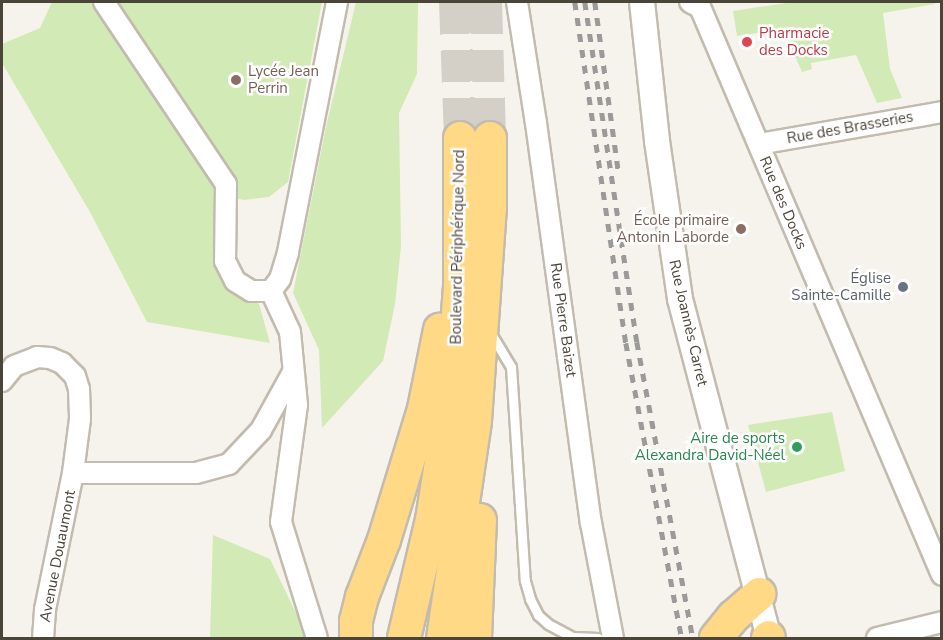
<!DOCTYPE html>
<html>
<head>
<meta charset="utf-8">
<style>
	body { margin:0 }
	#map { position:relative; width:943px; height:640px; overflow:hidden; background:#f6f3ec; font-family:"Nunito Sans",sans-serif }
	div>[style] { position:absolute }
	.green>* { inset:0; background:#d2eab5 }
	.trunk-tunnel>* { height:32px; margin-top:-16px; transform-origin:0; background:repeating-linear-gradient(90deg,#d4d0c8 0 32px,transparent 0 48px) }
	.roads { filter:drop-shadow(2px 0 #c2bbae) drop-shadow(-2px 0 #c2bbae) drop-shadow(0 2px #c2bbae) drop-shadow(0 -2px #c2bbae) }
	.service>* { height:9px; margin:-4.5px; padding:0 4.5px; transform-origin:4.5px; border-radius:4.5px; background:#fff }
	.minor>* { height:20px; margin:-10px; padding:0 10px; transform-origin:10px; border-radius:10px; background:#fff }
	.tertiary>* { height:24px; margin:-12px; padding:0 12px; transform-origin:12px; border-radius:12px; background:#fff }
	.trunk>* { height:32px; margin:-16px; padding:0 16px; transform-origin:16px; border-radius:16px; background:#ffd985 }
	.rail>* { height:4.5px; margin-top:-2.25px; transform-origin:0; background:repeating-linear-gradient(90deg,#9a9a9a 0 8px,transparent 0 16px) }
	.dots>* { width:16px; height:16px; translate:-50% -50%; box-sizing:border-box; border:3px solid #fff; border-radius:50% }
	span { translate:-50% -50%; white-space:nowrap; text-align:center; line-height:1.15; -webkit-text-stroke:5px #fff; paint-order:stroke }
	.health-label { font-size:15px; color:#be3a42 }
	.left { translate:0 -50%; text-align:left }
	.education-label { font-size:15px; color:#785e54 }
	.right { translate:-100% -50%; text-align:right }
	.street-label { font-size:15px; color:#4b4439 }
	.worship-label { font-size:15px; color:#5b616d }
	.leisure-label { font-size:15px; color:#27864d }
	.frame { position:absolute; inset:0; border:3px solid #4b4439; pointer-events:none }
</style>
</head>
<body>
<div id="map">
	<div class="green">
		<i style="clip-path:polygon(52px 2px,322px 2px,288px 182px,269px 197px,244px 200px,218px 195px,214px 261px,227px 286px,259px 304px,270px 343px,147px 322px,90px 212px,2px 63px,2px 44px,40px 28px)"></i>
		<i style="clip-path:polygon(356px 2px,418px 2px,417px 74px,399px 113px,401px 246px,395px 304px,383px 361px,322px 428px,319px 350px,293px 293px,326px 127px)"></i>
		<i style="clip-path:polygon(793px 2px,934px 2px,935px 4px,883px 13px,890px 69px,902px 98px,877px 103px,856px 55px,811px 63px,812px 69px,802px 72px,783px 29px,737px 36px,733px 11px)"></i>
		<i style="clip-path:polygon(832px 412px,845px 471px,766px 492px,748px 425px)"></i>
		<i style="clip-path:polygon(213px 535px,270px 559px,308px 638px,210px 638px)"></i>
	</div>
	<div class="trunk-tunnel">
		<i style="left:455px;top:2px;width:136px;rotate:87.9deg"></i>
		<i style="left:486px;top:2px;width:136px;rotate:88.3deg"></i>
	</div>
	<div class="roads">
		<div class="service">
			<i style="left:490px;top:332px;width:41px;rotate:59deg"></i>
			<i style="left:511px;top:367px;width:214px;rotate:86.3deg"></i>
			<i style="left:525px;top:581px;width:19px;rotate:74deg"></i>
			<i style="left:530px;top:599px;width:18px;rotate:63deg"></i>
			<i style="left:538px;top:615px;width:13px;rotate:42deg"></i>
			<i style="left:548px;top:624px;width:27px;rotate:28deg"></i>
			<i style="left:572px;top:637px;width:26px;rotate:2deg"></i>
		</div>
		<div class="minor">
			<i style="left:104px;top:2px;width:219px;rotate:56.2deg"></i>
			<i style="left:226px;top:184px;width:77px;rotate:90.7deg"></i>
			<i style="left:225px;top:261px;width:22px;rotate:63deg"></i>
			<i style="left:235px;top:281px;width:19px;rotate:32deg"></i>
			<i style="left:251px;top:291px;width:20px"></i>
			<i style="left:517px;top:2px;width:122px;rotate:81.1deg"></i>
			<i style="left:536px;top:123px;width:404px;rotate:82.2deg"></i>
			<i style="left:591px;top:523px;width:117px;rotate:79.2deg"></i>
			<i style="left:690px;top:2px;width:11px;rotate:27deg"></i>
			<i style="left:700px;top:7px;width:617px;rotate:66.92deg"></i>
			<i style="left:759px;top:144px;width:186px;rotate:-9.9deg"></i>
			<i style="left:271px;top:291px;width:45px;rotate:65.1deg"></i>
			<i style="left:290px;top:332px;width:73px;rotate:84.5deg"></i>
			<i style="left:297px;top:405px;width:118px;rotate:97.8deg"></i>
			<i style="left:281px;top:522px;width:121px;rotate:72.8deg"></i>
			<i style="left:271px;top:291px;width:15px;rotate:-53deg"></i>
			<i style="left:280px;top:279px;width:28px;rotate:-73deg"></i>
			<i style="left:288px;top:252px;width:255px;rotate:-78.9deg"></i>
			<i style="left:2px;top:381px;width:19px;rotate:-51deg"></i>
			<i style="left:14px;top:366px;width:25px;rotate:-21deg"></i>
			<i style="left:37px;top:357px;width:13px;rotate:4deg"></i>
			<i style="left:50px;top:358px;width:13px;rotate:23deg"></i>
			<i style="left:62px;top:363px;width:18px;rotate:45deg"></i>
			<i style="left:75px;top:376px;width:14px;rotate:73deg"></i>
			<i style="left:79px;top:389px;width:30px;rotate:88deg"></i>
			<i style="left:80px;top:419px;width:54px;rotate:97.4deg"></i>
			<i style="left:73px;top:473px;width:140px;rotate:101.6deg"></i>
			<i style="left:45px;top:610px;width:28px;rotate:94deg"></i>
			<i style="left:73px;top:473px;width:123px"></i>
			<i style="left:196px;top:473px;width:34px;rotate:-15deg"></i>
			<i style="left:229px;top:464px;width:47px;rotate:-46.7deg"></i>
			<i style="left:261px;top:430px;width:66px;rotate:-61.1deg"></i>
			<i style="left:877px;top:638px;width:67px;rotate:-13.8deg"></i>
		</div>
		<div class="tertiary">
			<i style="left:642px;top:2px;width:140px;rotate:83.8deg"></i>
			<i style="left:657px;top:141px;width:160px;rotate:81.7deg"></i>
			<i style="left:680px;top:299px;width:350px;rotate:75.3deg"></i>
		</div>
		<div class="trunk">
			<i style="left:356px;top:638px;width:17px;rotate:-90deg"></i>
			<i style="left:356px;top:621px;width:25px;rotate:-76deg"></i>
			<i style="left:362px;top:597px;width:61px;rotate:-68.9deg"></i>
			<i style="left:384px;top:540px;width:137px;rotate:-73deg"></i>
			<i style="left:424px;top:409px;width:81px;rotate:-78.6deg"></i>
			<i style="left:404px;top:638px;width:121px;rotate:-76.7deg"></i>
			<i style="left:432px;top:520px;width:129px;rotate:-81.1deg"></i>
			<i style="left:452px;top:393px;width:107px;rotate:-85.7deg"></i>
			<i style="left:460px;top:286px;width:148px;rotate:-90deg"></i>
			<i style="left:443px;top:638px;width:219px;rotate:-81.6deg"></i>
			<i style="left:475px;top:421px;width:214px;rotate:-86deg"></i>
			<i style="left:490px;top:208px;width:70px;rotate:-90deg"></i>
			<i style="left:475px;top:638px;width:118px;rotate:-87.6deg"></i>
			<i style="left:716px;top:638px;width:27px;rotate:-51deg"></i>
			<i style="left:733px;top:617px;width:35px;rotate:-41deg"></i>
			<i style="left:768px;top:638px;width:1px;rotate:-45deg"></i>
		</div>
	</div>
	<div class="rail">
		<i style="left:575px;top:2px;width:345px;rotate:81.5deg"></i>
		<i style="left:626px;top:343px;width:300px;rotate:79.3deg"></i>
		<i style="left:585px;top:2px;width:344px;rotate:81.3deg"></i>
		<i style="left:637px;top:342px;width:301px;rotate:79.3deg"></i>
		<i style="left:595px;top:2px;width:174px;rotate:82.1deg"></i>
	</div>
	<div class="dots">
		<i style="left:747px;top:42px;background:#e0444e"></i>
		<i style="left:236px;top:80px;background:#8d6e63"></i>
		<i style="left:741px;top:229px;background:#8d6e63"></i>
		<i style="left:903px;top:287px;background:#6b7280"></i>
		<i style="left:797px;top:447px;background:#2e9e5b"></i>
	</div>
	<div class="health-label">
		<span class="left" style="left:759px;top:42px">Pharmacie<br>des Docks</span>
	</div>
	<div class="education-label">
		<span class="left" style="left:248px;top:80px">Lycée Jean<br>Perrin</span>
		<span class="right" style="left:729px;top:229px">École primaire<br>Antonin Laborde</span>
	</div>
	<div class="street-label">
		<span style="left:850px;top:128px;rotate:-10deg">Rue des Brasseries</span>
		<span style="left:783px;top:203px;rotate:67deg">Rue des Docks</span>
		<span style="left:458px;top:247px;rotate:-89deg">Boulevard Périphérique Nord</span>
		<span style="left:563px;top:320px;rotate:82deg">Rue Pierre Baizet</span>
		<span style="left:688px;top:323px;rotate:77deg">Rue Joannès Carret</span>
		<span style="left:58px;top:556px;rotate:-79deg">Avenue Douaumont</span>
	</div>
	<div class="worship-label">
		<span class="right" style="left:891px;top:287px">Église<br>Sainte-Camille</span>
	</div>
	<div class="leisure-label">
		<span class="right" style="left:785px;top:447px">Aire de sports<br>Alexandra David-Néel</span>
	</div>
	<div class="frame"></div>
</div>
</body>
</html>
